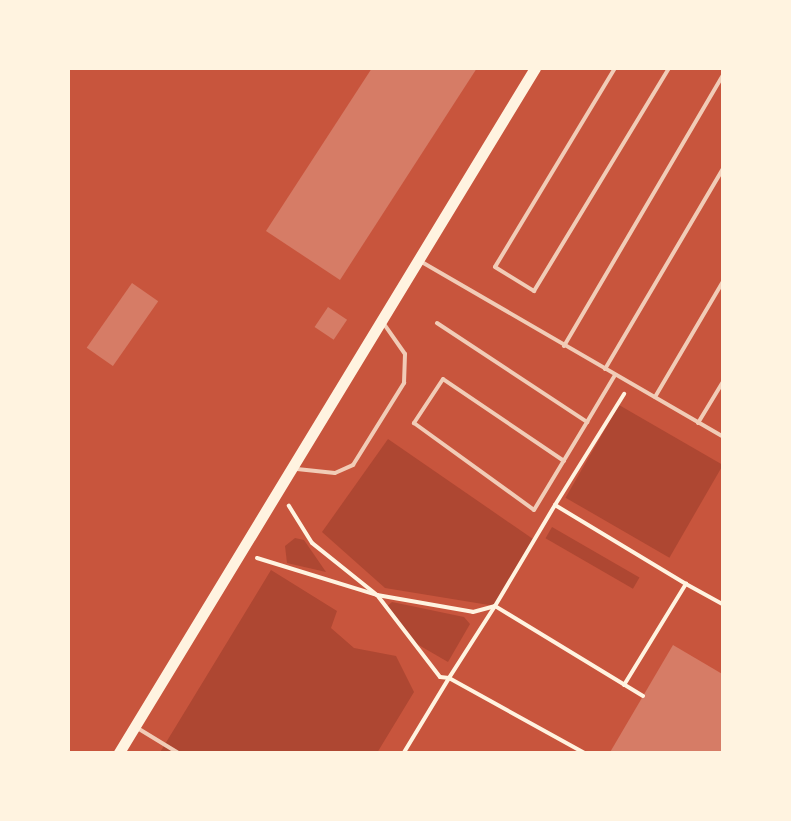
<!DOCTYPE html>
<html>
<head>
<meta charset="utf-8">
<style>
	body { margin:0 }
	#map { position:relative; width:791px; height:821px; overflow:hidden; background:#c8553d; font-family:"Roboto Condensed",sans-serif }
	div>[style] { position:absolute }
	.green>* { inset:0; background:#ae4732; transform-origin:0 0 }
	.building>* { inset:0; background:#d67c66; transform-origin:0 0 }
	.path>* { height:4px; margin:-2px; padding:0 2px; transform-origin:2px; border-radius:2px; background:#fff3e0 }
	.service>* { height:4px; margin:-2px; padding:0 2px; transform-origin:2px; border-radius:2px; background:#f1ccb7 }
	.secondary>* { height:11px; margin:-5.5px; padding:0 5.5px; transform-origin:5.5px; border-radius:5.5px; background:#fff3e0 }
	span { translate:-50% -50%; white-space:nowrap; text-align:center; line-height:1.15; -webkit-text-stroke:8px #fff3e0; paint-order:stroke }
	.frame { position:absolute; inset:0; border:70px solid #fff3e0; pointer-events:none }
</style>
</head>
<body>
<div id="map">
	<div class="green">
		<i style="left:619px;top:405px;width:120px;height:107px;rotate:30deg"></i>
		<i style="clip-path:polygon(388px 439px,533px 539px,495px 606px,385px 588px,322px 532px)"></i>
		<i style="left:552px;top:527px;width:101px;height:13px;rotate:30deg"></i>
		<i style="clip-path:polygon(295px 538px,304px 540px,326px 572px,287px 563px,285px 546px)"></i>
		<i style="clip-path:polygon(271px 570px,337px 611px,331px 628px,354px 648px,396px 656px,414px 692px,377px 753px,159px 754px)"></i>
		<i style="clip-path:polygon(392px 602px,464px 617px,470px 624px,448px 662px,410px 640px,386px 607px)"></i>
	</div>
	<div class="building">
		<i style="clip-path:polygon(372px 68px,477px 68px,340px 280px,266px 231px)"></i>
		<i style="left:132px;top:283px;width:32px;height:79px;rotate:35deg"></i>
		<i style="left:328px;top:307px;width:23px;height:24px;rotate:34deg"></i>
		<i style="clip-path:polygon(673px 645px,724px 675px,724px 754px,609px 754px)"></i>
	</div>
	<div class="path">
		<i style="left:555px;top:505px;width:131px;rotate:-58.1deg"></i>
		<i style="left:257px;top:558px;width:126px;rotate:17.1deg"></i>
		<i style="left:377px;top:595px;width:97px;rotate:10deg"></i>
		<i style="left:473px;top:612px;width:23px;rotate:-15deg"></i>
		<i style="left:495px;top:606px;width:85px;rotate:122.6deg"></i>
		<i style="left:449px;top:678px;width:9px;rotate:-174deg"></i>
		<i style="left:440px;top:677px;width:103px;rotate:-127.5deg"></i>
		<i style="left:377px;top:595px;width:83px;rotate:-141.3deg"></i>
		<i style="left:312px;top:543px;width:44px;rotate:-121.9deg"></i>
		<i style="left:624px;top:685px;width:119px;rotate:-58.5deg"></i>
		<i style="left:686px;top:584px;width:43px;rotate:28.9deg"></i>
		<i style="left:643px;top:696px;width:173px;rotate:-148.7deg"></i>
		<i style="left:495px;top:606px;width:117px;rotate:-59.3deg"></i>
		<i style="left:555px;top:505px;width:153px;rotate:31.1deg"></i>
		<i style="left:403px;top:754px;width:89px;rotate:-58.8deg"></i>
		<i style="left:449px;top:678px;width:157px;rotate:29deg"></i>
	</div>
	<div class="service">
		<i style="left:615px;top:68px;width:232px;rotate:121.1deg"></i>
		<i style="left:495px;top:267px;width:46px;rotate:31.6deg"></i>
		<i style="left:534px;top:291px;width:261px;rotate:-58.8deg"></i>
		<i style="left:420px;top:261px;width:351px;rotate:30.1deg"></i>
		<i style="left:437px;top:323px;width:180px;rotate:33.4deg"></i>
		<i style="left:564px;top:346px;width:316px;rotate:-59.6deg"></i>
		<i style="left:605px;top:369px;width:234px;rotate:-59.5deg"></i>
		<i style="left:655px;top:397px;width:136px;rotate:-59.5deg"></i>
		<i style="left:698px;top:423px;width:50px;rotate:-58.8deg"></i>
		<i style="left:564px;top:461px;width:146px;rotate:-145.9deg"></i>
		<i style="left:443px;top:379px;width:53px;rotate:123.4deg"></i>
		<i style="left:414px;top:423px;width:148px;rotate:35.9deg"></i>
		<i style="left:534px;top:510px;width:103px;rotate:-58.9deg"></i>
		<i style="left:587px;top:422px;width:55px;rotate:-59.2deg"></i>
		<i style="left:297px;top:469px;width:38px;rotate:6deg"></i>
		<i style="left:335px;top:473px;width:20px;rotate:-24deg"></i>
		<i style="left:353px;top:465px;width:97px;rotate:-58.1deg"></i>
		<i style="left:404px;top:383px;width:29px;rotate:-88deg"></i>
		<i style="left:405px;top:354px;width:38px;rotate:-125deg"></i>
		<i style="left:139px;top:729px;width:48px;rotate:31.4deg"></i>
	</div>
	<div class="secondary">
		<i style="left:118px;top:754px;width:803px;rotate:-58.71deg"></i>
	</div>
	<div class="frame"></div>
</div>
</body>
</html>
